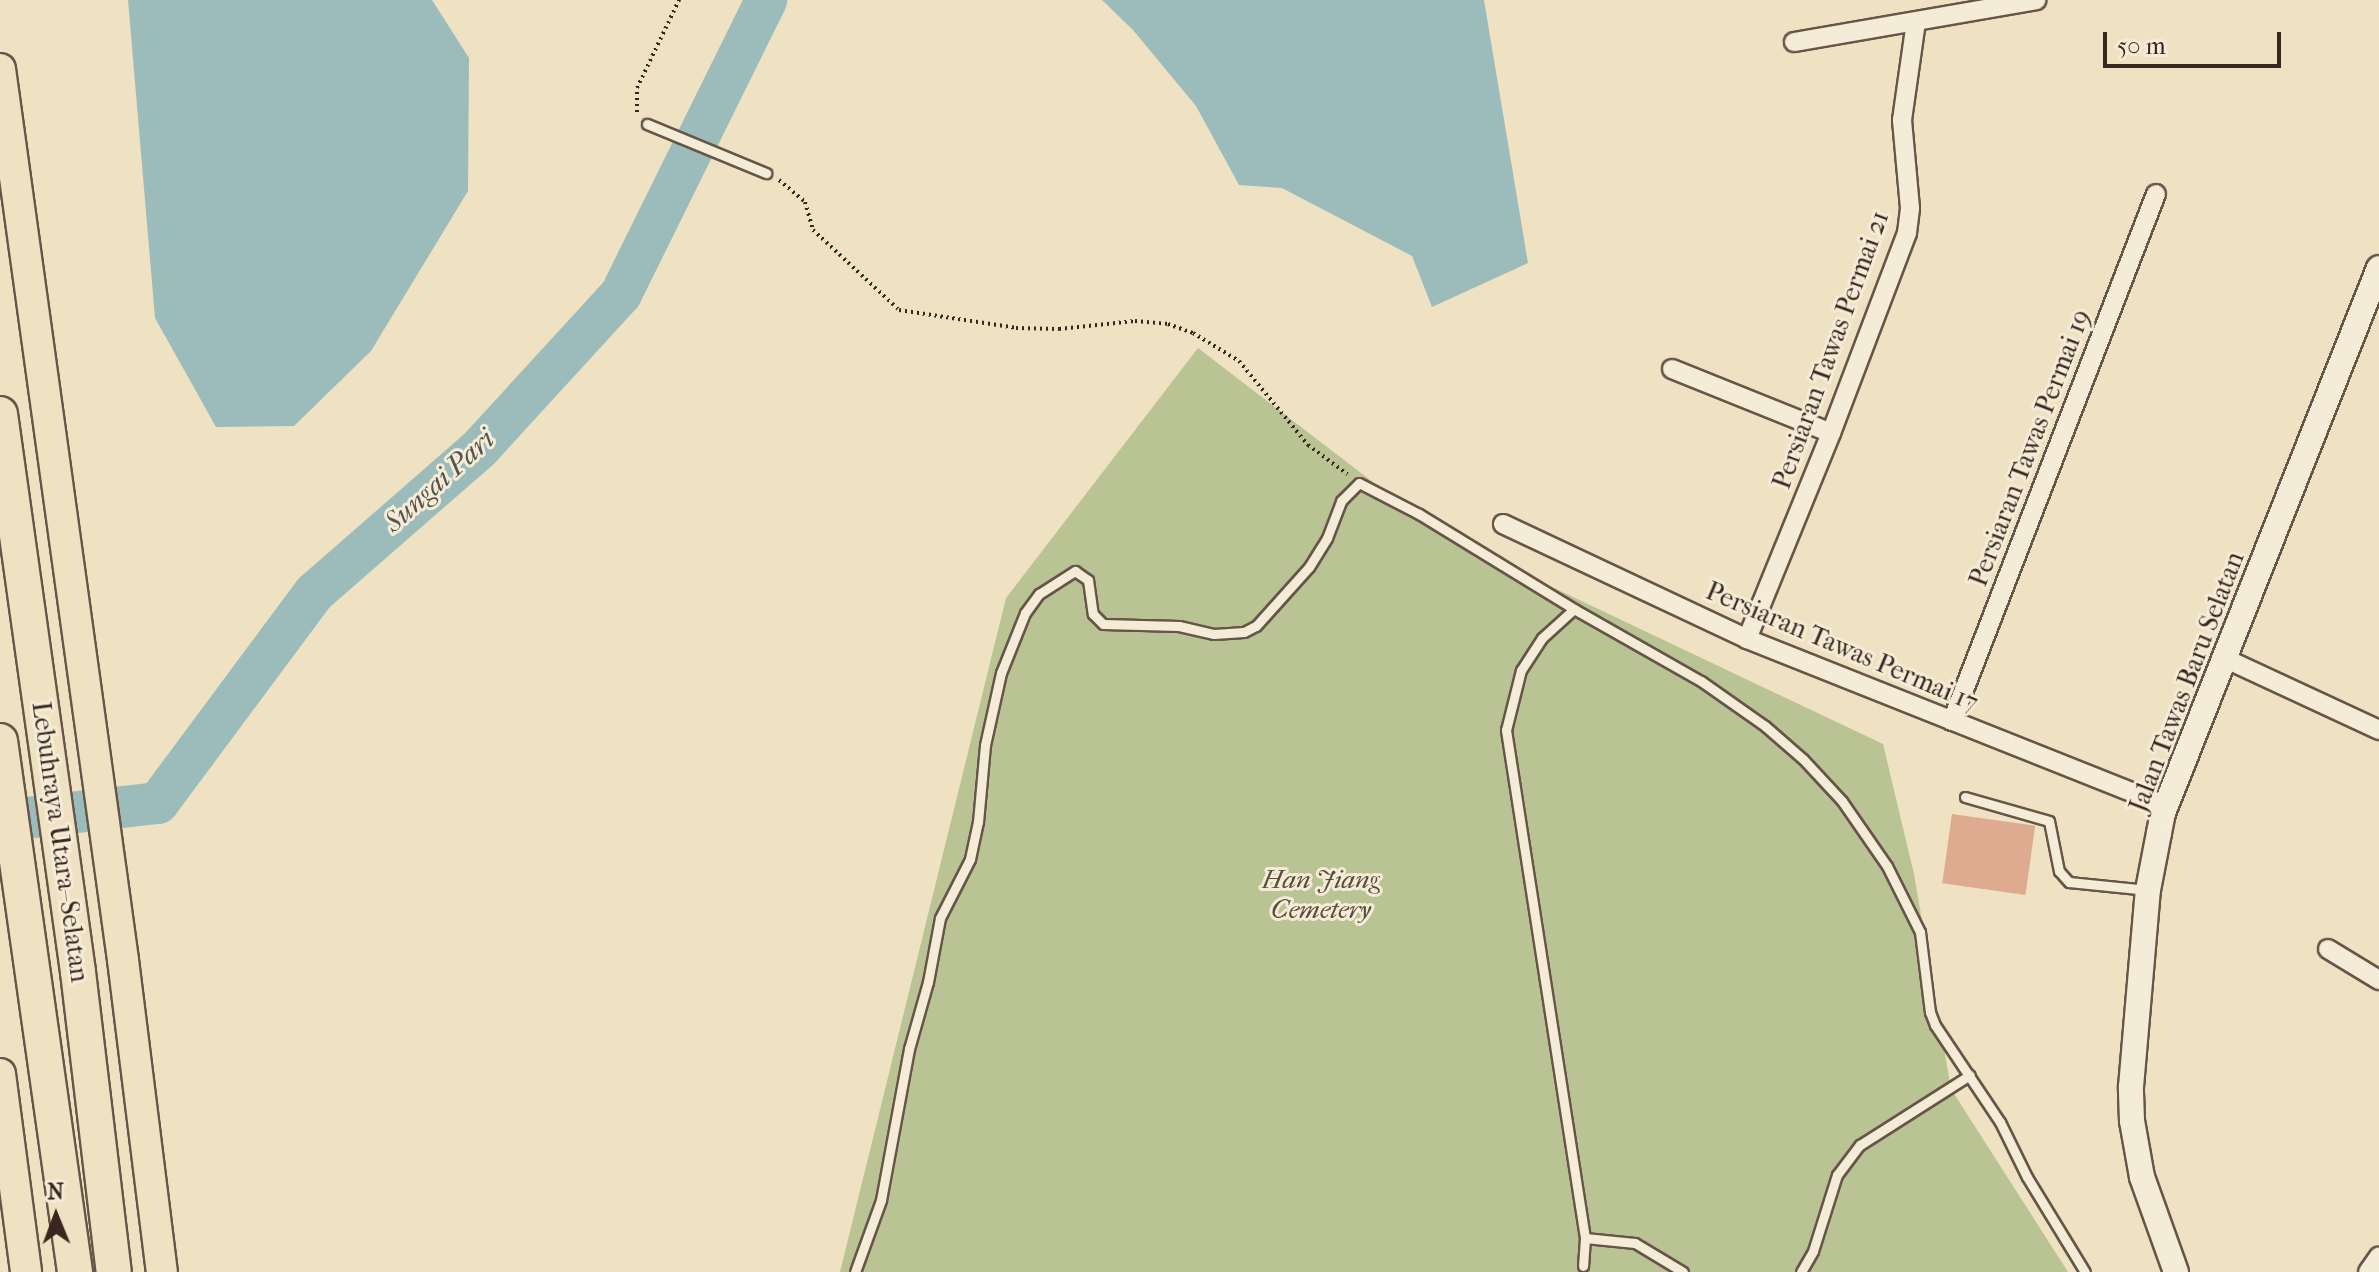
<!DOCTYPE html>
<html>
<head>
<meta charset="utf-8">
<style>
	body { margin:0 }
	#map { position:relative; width:2379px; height:1272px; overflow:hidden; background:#efe2c2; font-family:"IM FELL French Canon",serif }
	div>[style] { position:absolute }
	.green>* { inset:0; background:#b9c393 }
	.water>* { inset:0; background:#9cbcbb }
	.river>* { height:42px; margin:-21px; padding:0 21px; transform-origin:21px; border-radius:21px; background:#9cbcbb }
	.building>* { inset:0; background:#deab91; transform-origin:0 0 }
	.path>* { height:4px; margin-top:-2px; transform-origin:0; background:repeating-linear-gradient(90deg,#38261f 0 2px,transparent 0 6px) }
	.roads { filter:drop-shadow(2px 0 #665548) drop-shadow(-2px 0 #665548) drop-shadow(0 2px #665548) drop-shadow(0 -2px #665548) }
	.service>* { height:9px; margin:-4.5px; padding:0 4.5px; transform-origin:4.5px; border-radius:4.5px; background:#f5ecd7 }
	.minor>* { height:18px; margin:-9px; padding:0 9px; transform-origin:9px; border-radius:9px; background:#f5ecd7 }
	.tertiary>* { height:24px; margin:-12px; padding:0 12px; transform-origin:12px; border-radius:12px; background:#f5ecd7 }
	.primary>* { height:30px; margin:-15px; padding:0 15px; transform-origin:15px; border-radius:15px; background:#efe2c2 }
	.motorway>* { height:34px; margin:-17px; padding:0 17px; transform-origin:17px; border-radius:17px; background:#efe2c2 }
	span { translate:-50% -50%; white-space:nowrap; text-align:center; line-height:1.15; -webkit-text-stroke:6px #f5ecd7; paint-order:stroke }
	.street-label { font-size:26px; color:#38261f }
	.park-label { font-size:26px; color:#584d3c; font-style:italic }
	.water-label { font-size:28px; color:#56534e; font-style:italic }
	.north { position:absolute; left:16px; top:1176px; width:80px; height:80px; -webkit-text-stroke:6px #f5ecd7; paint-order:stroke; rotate:359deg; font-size:22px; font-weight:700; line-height:32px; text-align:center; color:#38261f }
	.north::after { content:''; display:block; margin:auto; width:28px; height:36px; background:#38261f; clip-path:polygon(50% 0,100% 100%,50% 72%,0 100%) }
	.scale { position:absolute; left:2103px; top:32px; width:178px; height:36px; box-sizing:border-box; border:4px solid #38261f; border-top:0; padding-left:10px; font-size:24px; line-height:28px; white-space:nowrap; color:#38261f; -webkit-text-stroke:6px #f5ecd7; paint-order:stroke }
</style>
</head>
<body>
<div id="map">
	<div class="green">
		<i style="clip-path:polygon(1198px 348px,1442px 535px,1883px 744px,1914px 874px,1951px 1089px,2068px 1272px,840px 1272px,1006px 598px)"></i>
	</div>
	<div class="water">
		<i style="clip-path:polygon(128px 0,432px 0,469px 58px,468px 191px,371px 351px,294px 426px,216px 427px,155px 318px)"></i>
		<i style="clip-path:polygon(1102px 0,1484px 0,1528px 263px,1432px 307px,1412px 256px,1282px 188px,1239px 185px,1196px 106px,1133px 30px)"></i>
	</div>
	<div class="river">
		<i style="left:0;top:821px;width:159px;rotate:-6.5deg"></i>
		<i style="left:158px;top:803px;width:262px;rotate:-53.4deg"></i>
		<i style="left:314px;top:593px;width:220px;rotate:-41.1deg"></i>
		<i style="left:480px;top:448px;width:209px;rotate:-47.5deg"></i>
		<i style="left:621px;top:294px;width:328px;rotate:-63.7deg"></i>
	</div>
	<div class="building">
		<i style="left:1952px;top:814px;width:84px;height:70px;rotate:8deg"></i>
	</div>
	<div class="path">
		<i style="left:637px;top:112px;width:24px;rotate:-90deg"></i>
		<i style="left:637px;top:88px;width:98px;rotate:-64.5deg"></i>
		<i style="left:779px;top:180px;width:34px;rotate:40deg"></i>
		<i style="left:805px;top:202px;width:29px;rotate:74deg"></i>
		<i style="left:813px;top:230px;width:117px;rotate:42.9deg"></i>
		<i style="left:899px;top:310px;width:118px;rotate:8.7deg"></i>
		<i style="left:1016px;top:328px;width:43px;rotate:1.3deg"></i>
		<i style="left:1059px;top:329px;width:76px;rotate:-6deg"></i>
		<i style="left:1135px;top:321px;width:33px;rotate:5deg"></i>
		<i style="left:1168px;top:324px;width:27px;rotate:20deg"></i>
		<i style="left:1193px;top:333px;width:54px;rotate:31.3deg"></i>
		<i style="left:1239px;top:361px;width:109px;rotate:50.6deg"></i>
		<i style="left:1308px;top:445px;width:49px;rotate:36.6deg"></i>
	</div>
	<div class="roads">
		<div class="service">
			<i style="left:647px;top:124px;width:129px;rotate:22.4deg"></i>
			<i style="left:1574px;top:609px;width:43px;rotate:137.8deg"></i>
			<i style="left:1542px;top:638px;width:38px;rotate:123deg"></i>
			<i style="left:1521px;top:670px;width:62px;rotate:104deg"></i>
			<i style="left:1506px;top:730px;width:514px;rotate:81.16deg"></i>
			<i style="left:1585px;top:1238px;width:28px;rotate:94deg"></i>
			<i style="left:1965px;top:797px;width:87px;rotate:15.9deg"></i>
			<i style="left:2049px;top:821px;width:51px;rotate:78.7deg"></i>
			<i style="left:2059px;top:871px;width:15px;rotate:48deg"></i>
			<i style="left:2069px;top:882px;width:79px;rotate:5.8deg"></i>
			<i style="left:1585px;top:1238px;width:50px;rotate:5.7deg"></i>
			<i style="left:1635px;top:1243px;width:56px;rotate:31.1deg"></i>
			<i style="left:855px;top:1272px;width:77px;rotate:-70.1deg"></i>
			<i style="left:881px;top:1200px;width:154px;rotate:-79.5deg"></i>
			<i style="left:909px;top:1049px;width:70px;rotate:-74.2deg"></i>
			<i style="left:928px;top:982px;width:65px;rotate:-79.4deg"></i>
			<i style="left:940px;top:918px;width:66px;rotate:-63deg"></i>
			<i style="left:970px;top:859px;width:38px;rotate:-78deg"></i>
			<i style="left:978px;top:822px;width:77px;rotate:-84.8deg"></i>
			<i style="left:985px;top:745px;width:74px;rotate:-77.5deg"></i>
			<i style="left:1001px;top:673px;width:65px;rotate:-68.2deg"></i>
			<i style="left:1025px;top:613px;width:24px;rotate:-54deg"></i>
			<i style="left:1039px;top:594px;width:43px;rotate:-32.6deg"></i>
			<i style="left:1075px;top:571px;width:16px;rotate:35deg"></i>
			<i style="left:1088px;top:580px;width:34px;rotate:82deg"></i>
			<i style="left:1093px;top:614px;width:14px;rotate:45deg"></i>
			<i style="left:1103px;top:624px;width:76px;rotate:1.5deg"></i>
			<i style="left:1179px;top:626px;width:36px;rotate:13deg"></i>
			<i style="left:1214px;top:634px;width:30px;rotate:-4deg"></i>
			<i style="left:1244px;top:632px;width:13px;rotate:-27deg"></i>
			<i style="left:1256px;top:626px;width:79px;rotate:-48.1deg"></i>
			<i style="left:1309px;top:567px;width:34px;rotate:-58deg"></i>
			<i style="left:1327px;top:538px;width:40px;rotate:-69deg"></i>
			<i style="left:1341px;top:501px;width:25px;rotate:-45deg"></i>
			<i style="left:1359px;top:483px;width:68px;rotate:27.3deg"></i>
			<i style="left:1419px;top:514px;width:182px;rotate:31.5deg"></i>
			<i style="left:1574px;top:609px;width:146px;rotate:29.6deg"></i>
			<i style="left:1701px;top:681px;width:78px;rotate:35.1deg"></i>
			<i style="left:1765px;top:726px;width:50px;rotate:41deg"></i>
			<i style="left:1803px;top:759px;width:57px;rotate:47.1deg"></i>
			<i style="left:1842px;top:801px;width:79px;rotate:55.3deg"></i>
			<i style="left:1887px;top:866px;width:74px;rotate:63.4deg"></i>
			<i style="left:1920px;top:932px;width:81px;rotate:82.9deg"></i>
			<i style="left:1930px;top:1012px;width:14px;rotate:69deg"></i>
			<i style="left:1935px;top:1025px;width:117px;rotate:56.2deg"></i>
			<i style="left:2000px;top:1122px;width:61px;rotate:63.9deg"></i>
			<i style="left:2027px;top:1177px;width:111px;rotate:58.6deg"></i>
			<i style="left:1801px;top:1272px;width:24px;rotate:-60deg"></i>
			<i style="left:1813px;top:1251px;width:80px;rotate:-72.5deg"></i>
			<i style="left:1837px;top:1175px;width:38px;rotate:-53deg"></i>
			<i style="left:1860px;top:1145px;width:130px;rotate:-32.5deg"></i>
		</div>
		<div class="minor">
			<i style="left:1794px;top:42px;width:246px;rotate:-9.8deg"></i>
			<i style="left:1672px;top:369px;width:171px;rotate:21.9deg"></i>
			<i style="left:1503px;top:524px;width:270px;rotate:25.2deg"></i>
			<i style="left:1747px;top:639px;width:451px;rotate:21.7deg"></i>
			<i style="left:1747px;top:639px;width:222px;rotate:-67.8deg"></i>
			<i style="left:1831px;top:433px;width:214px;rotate:-69.2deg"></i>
			<i style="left:1907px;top:233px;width:25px;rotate:-83deg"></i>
			<i style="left:1910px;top:208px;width:88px;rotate:-95.2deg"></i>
			<i style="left:1902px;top:120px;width:99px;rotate:-81.9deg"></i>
			<i style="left:2226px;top:659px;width:169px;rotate:24.9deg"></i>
			<i style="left:1952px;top:721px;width:565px;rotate:-68.84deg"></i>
			<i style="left:2328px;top:949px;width:60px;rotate:31.3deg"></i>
			<i style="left:2368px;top:1272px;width:19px;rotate:-55deg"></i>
		</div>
		<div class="tertiary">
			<i style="left:2176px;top:1272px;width:101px;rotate:-109.7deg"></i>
			<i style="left:2142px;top:1177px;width:57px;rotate:-100.1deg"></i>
			<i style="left:2132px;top:1121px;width:34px;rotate:-92deg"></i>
			<i style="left:2131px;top:1087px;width:198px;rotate:-85.1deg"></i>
			<i style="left:2148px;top:890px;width:58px;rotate:-79.1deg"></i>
			<i style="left:2159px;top:833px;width:20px;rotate:-79deg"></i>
			<i style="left:2163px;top:813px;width:586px;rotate:-68.38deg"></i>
		</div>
		<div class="primary">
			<i style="left:0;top:69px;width:899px;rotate:82.14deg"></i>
			<i style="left:123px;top:960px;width:314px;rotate:82.9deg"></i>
			<i style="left:0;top:1074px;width:200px;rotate:82.5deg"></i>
		</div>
		<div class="motorway">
			<i style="left:0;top:414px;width:563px;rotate:82.04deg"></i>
			<i style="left:78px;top:972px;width:302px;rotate:83.2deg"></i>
			<i style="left:0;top:741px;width:536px;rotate:81.96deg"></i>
		</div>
	</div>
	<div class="street-label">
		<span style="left:1831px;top:350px;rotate:-70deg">Persiaran Tawas Permai 21</span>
		<span style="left:2030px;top:448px;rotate:-69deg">Persiaran Tawas Permai 19</span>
		<span style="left:1842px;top:647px;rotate:23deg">Persiaran Tawas Permai 17</span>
		<span style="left:2187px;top:682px;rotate:-69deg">Jalan Tawas Baru Selatan</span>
		<span style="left:60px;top:842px;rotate:82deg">Lebuhraya Utara–Selatan</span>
	</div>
	<div class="park-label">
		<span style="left:1321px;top:895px">Han Jiang<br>Cemetery</span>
	</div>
	<div class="water-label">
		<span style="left:439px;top:481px;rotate:-42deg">Sungai Pari</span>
	</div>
	<div class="north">N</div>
	<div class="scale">50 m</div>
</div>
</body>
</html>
